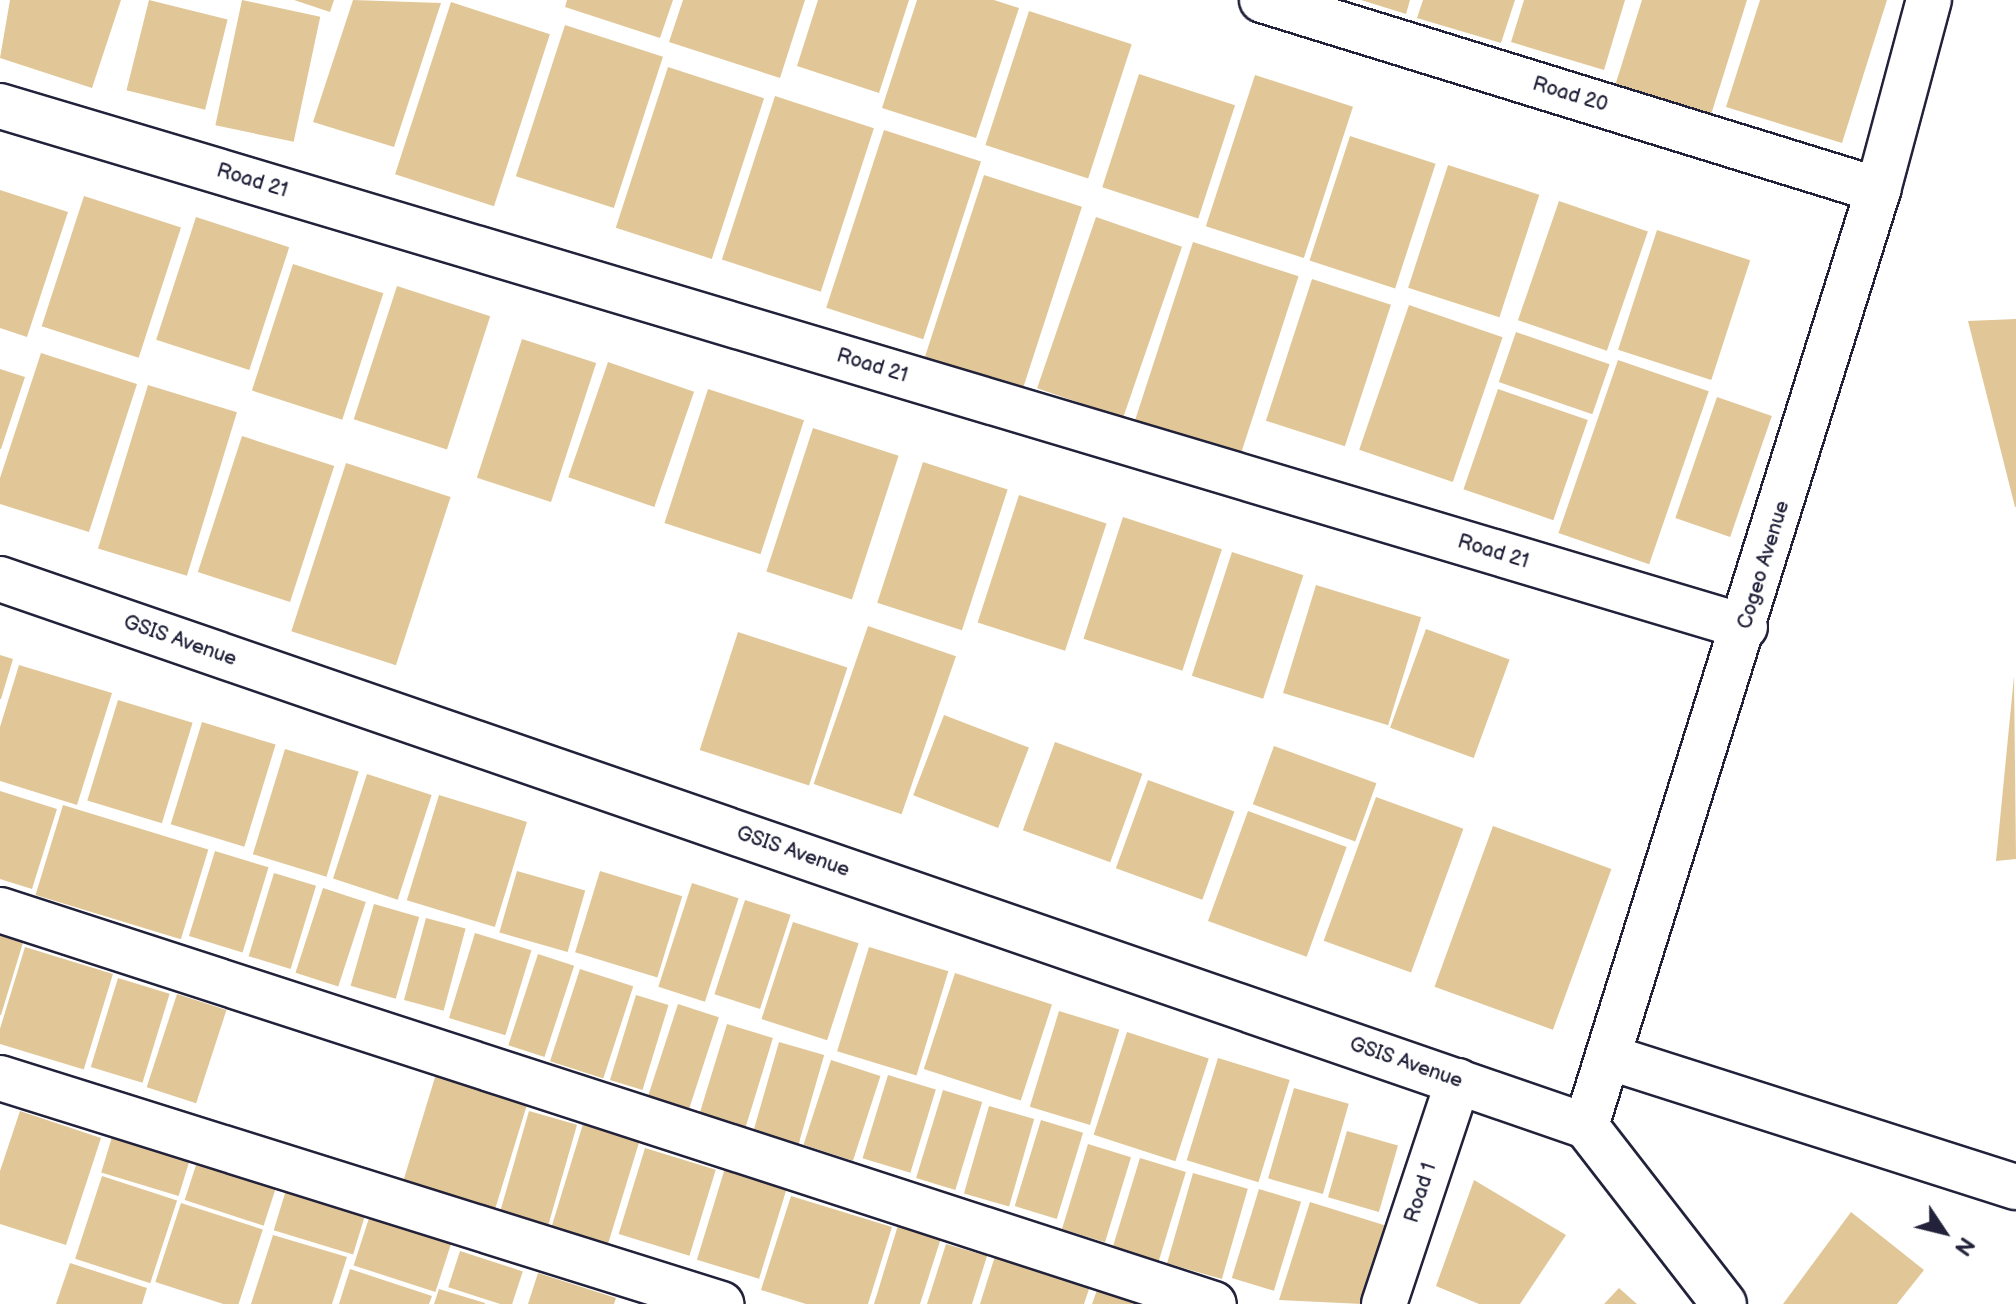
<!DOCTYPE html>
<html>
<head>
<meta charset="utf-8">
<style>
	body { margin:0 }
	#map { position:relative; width:2016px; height:1304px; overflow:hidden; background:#fff; font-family:"Balsamiq Sans",sans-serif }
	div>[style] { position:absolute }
	.building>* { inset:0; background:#e1c797; transform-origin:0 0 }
	.roads { filter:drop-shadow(2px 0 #22223b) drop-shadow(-2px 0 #22223b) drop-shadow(0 2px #22223b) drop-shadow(0 -2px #22223b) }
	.minor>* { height:44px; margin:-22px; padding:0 22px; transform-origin:22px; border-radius:22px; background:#fff }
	span { translate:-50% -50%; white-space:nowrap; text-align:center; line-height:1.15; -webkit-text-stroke:8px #fff; paint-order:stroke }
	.street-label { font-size:20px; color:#22223b }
	.north { position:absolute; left:1904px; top:1192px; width:80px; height:80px; -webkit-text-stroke:6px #fff; paint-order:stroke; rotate:125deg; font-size:22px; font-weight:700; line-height:32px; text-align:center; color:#22223b }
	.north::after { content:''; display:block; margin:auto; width:28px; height:36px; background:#22223b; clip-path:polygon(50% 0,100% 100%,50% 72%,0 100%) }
</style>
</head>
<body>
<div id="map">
	<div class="building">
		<i style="clip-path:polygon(10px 0,121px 0,92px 88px,0 58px)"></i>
		<i style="left:149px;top:0;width:81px;height:93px;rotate:14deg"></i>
		<i style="left:242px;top:0;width:80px;height:128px;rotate:12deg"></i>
		<i style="clip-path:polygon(294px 0,334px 0,330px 12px)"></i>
		<i style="clip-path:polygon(353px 0,441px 3px,394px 147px,313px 122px)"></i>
		<i style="clip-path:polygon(567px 0,673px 0,660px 38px,565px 7px)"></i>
		<i style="clip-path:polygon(683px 0,805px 0,780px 78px,669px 42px)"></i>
		<i style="clip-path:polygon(818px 0,909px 0,879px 93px,797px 66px)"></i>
		<i style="clip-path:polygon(917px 0,994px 0,1019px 8px,976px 138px,882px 108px)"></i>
		<i style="clip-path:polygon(1361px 0,1410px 0,1406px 14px)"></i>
		<i style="clip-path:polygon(1423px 0,1515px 0,1501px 43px,1417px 18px)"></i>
		<i style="clip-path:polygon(1524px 0,1625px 0,1604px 70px,1511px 42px)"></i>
		<i style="clip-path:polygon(1642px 0,1747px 0,1710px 118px,1614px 89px)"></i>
		<i style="clip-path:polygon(1760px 0,1887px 0,1842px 143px,1726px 107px)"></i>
		<i style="left:451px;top:2px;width:104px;height:181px;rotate:18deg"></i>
		<i style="left:1029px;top:11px;width:108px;height:141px;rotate:18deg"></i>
		<i style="left:565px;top:25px;width:103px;height:159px;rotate:18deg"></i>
		<i style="left:668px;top:67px;width:101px;height:169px;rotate:18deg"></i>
		<i style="left:1139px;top:74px;width:101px;height:119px;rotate:18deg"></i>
		<i style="left:1255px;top:75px;width:103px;height:159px;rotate:18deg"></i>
		<i style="left:775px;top:96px;width:104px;height:172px;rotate:18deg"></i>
		<i style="left:884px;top:130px;width:102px;height:187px;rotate:18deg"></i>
		<i style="left:1350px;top:136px;width:90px;height:131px;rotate:18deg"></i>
		<i style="left:1448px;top:165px;width:96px;height:129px;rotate:18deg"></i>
		<i style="left:984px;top:175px;width:103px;height:191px;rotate:18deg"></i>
		<i style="clip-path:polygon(0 190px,68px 212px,27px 337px,0 328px)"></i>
		<i style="left:84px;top:196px;width:102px;height:137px;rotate:18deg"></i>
		<i style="left:1559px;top:201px;width:94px;height:126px;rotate:19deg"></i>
		<i style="left:196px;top:217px;width:98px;height:129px;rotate:18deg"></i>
		<i style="left:1096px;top:217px;width:91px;height:181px;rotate:19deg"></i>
		<i style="left:1657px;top:230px;width:98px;height:126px;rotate:18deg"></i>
		<i style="left:1193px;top:242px;width:111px;height:194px;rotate:18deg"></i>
		<i style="left:293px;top:264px;width:95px;height:133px;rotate:18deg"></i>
		<i style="left:1312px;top:279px;width:83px;height:149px;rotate:18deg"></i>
		<i style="left:397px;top:286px;width:98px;height:140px;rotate:18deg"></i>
		<i style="left:1409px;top:305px;width:99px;height:153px;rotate:19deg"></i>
		<i style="clip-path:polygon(2016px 319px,2016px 507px,2015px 507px,1968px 321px)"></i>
		<i style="left:1516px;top:332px;width:99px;height:53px;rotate:19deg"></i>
		<i style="left:522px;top:339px;width:78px;height:146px;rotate:18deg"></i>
		<i style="clip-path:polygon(41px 353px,137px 384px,89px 532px,0 504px,0 478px)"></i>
		<i style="left:1618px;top:360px;width:96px;height:183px;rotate:19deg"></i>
		<i style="left:608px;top:362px;width:91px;height:122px;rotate:19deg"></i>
		<i style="clip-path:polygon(0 369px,25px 377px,1px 449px,0 449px)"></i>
		<i style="left:148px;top:385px;width:93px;height:171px;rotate:17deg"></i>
		<i style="left:708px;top:389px;width:101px;height:141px;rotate:18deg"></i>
		<i style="left:1498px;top:389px;width:95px;height:106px;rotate:19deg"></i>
		<i style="left:1717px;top:397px;width:58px;height:128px;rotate:19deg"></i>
		<i style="left:813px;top:428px;width:90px;height:151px;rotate:18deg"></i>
		<i style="left:242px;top:436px;width:97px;height:143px;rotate:18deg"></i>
		<i style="left:923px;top:462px;width:89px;height:148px;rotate:18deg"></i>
		<i style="left:346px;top:463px;width:110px;height:177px;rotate:18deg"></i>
		<i style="left:1019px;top:495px;width:92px;height:134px;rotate:18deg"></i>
		<i style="left:1123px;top:517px;width:104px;height:128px;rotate:18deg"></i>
		<i style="left:1232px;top:552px;width:75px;height:130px;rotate:18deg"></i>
		<i style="left:1316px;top:585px;width:110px;height:113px;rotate:17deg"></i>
		<i style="left:868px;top:626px;width:93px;height:167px;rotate:19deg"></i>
		<i style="left:1426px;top:629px;width:89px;height:105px;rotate:20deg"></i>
		<i style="left:738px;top:632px;width:115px;height:124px;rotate:18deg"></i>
		<i style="clip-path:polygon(0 655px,13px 659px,1px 699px,0 699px)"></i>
		<i style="clip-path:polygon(19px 665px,112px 693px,77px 805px,0 781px,0 727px)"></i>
		<i style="clip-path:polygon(2014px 676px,2016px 859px,1996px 861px)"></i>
		<i style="left:118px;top:700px;width:78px;height:105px;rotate:17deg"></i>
		<i style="left:944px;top:715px;width:91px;height:86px;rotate:21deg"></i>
		<i style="left:202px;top:722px;width:77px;height:107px;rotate:17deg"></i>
		<i style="left:1055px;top:742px;width:93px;height:94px;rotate:20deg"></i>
		<i style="left:1274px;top:746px;width:109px;height:62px;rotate:20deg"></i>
		<i style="left:285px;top:749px;width:77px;height:110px;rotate:17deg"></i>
		<i style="left:367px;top:774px;width:68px;height:110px;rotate:18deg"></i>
		<i style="left:1148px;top:780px;width:92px;height:94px;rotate:20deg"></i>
		<i style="clip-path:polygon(0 791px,57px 809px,32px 889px,0 879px)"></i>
		<i style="left:439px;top:795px;width:92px;height:110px;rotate:17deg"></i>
		<i style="left:1376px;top:797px;width:93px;height:153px;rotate:20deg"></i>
		<i style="left:63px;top:805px;width:152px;height:94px;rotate:17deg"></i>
		<i style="left:1248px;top:811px;width:105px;height:117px;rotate:20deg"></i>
		<i style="left:1493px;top:826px;width:126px;height:171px;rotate:20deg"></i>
		<i style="left:215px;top:851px;width:56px;height:89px;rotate:17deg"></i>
		<i style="left:517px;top:871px;width:71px;height:64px;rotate:16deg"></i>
		<i style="left:600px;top:871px;width:86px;height:85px;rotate:17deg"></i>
		<i style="left:274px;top:873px;width:44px;height:87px;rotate:17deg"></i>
		<i style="left:692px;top:883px;width:49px;height:109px;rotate:18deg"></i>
		<i style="left:323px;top:888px;width:45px;height:89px;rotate:18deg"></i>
		<i style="left:745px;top:900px;width:48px;height:99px;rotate:18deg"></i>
		<i style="left:374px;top:904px;width:47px;height:85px;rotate:16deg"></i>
		<i style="left:426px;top:918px;width:41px;height:85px;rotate:15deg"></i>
		<i style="left:793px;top:922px;width:69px;height:102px;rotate:18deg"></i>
		<i style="clip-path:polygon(0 929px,25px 936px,1px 1015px,0 1015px)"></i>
		<i style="left:475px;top:933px;width:59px;height:89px;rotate:17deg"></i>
		<i style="left:25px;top:947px;width:92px;height:100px;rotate:17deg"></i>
		<i style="left:869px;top:947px;width:83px;height:109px;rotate:17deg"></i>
		<i style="left:538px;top:954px;width:38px;height:96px;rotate:18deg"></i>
		<i style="left:580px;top:969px;width:56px;height:97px;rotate:18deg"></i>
		<i style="left:955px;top:973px;width:102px;height:101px;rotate:18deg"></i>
		<i style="left:118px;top:978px;width:54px;height:93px;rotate:17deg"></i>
		<i style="left:177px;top:994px;width:52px;height:98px;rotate:18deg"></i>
		<i style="left:636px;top:995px;width:34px;height:89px;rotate:17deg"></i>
		<i style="left:678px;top:1004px;width:43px;height:96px;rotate:18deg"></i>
		<i style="left:1059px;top:1011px;width:63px;height:100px;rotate:17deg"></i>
		<i style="left:727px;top:1024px;width:48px;height:96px;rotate:17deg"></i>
		<i style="left:1127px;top:1032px;width:86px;height:108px;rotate:18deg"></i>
		<i style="left:779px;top:1042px;width:47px;height:95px;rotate:16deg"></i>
		<i style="left:1218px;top:1058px;width:75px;height:107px;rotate:17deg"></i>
		<i style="left:831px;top:1060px;width:52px;height:89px;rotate:18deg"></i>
		<i style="left:436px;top:1074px;width:96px;height:111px;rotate:17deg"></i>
		<i style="left:888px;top:1075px;width:50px;height:87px;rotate:17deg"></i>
		<i style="left:1294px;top:1088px;width:57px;height:94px;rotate:16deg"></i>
		<i style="left:943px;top:1090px;width:41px;height:92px;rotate:17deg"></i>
		<i style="left:989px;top:1106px;width:47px;height:91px;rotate:16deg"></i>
		<i style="clip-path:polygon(20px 1111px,101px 1138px,66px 1245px,0 1224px,0 1171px)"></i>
		<i style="left:529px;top:1111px;width:50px;height:104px;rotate:16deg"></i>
		<i style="left:1041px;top:1120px;width:44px;height:90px;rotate:17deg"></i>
		<i style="left:583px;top:1124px;width:59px;height:109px;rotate:17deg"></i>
		<i style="left:1347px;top:1131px;width:53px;height:69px;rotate:16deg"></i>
		<i style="left:112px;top:1137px;width:81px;height:37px;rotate:17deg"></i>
		<i style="left:1088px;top:1144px;width:45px;height:89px;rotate:17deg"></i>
		<i style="left:645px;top:1148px;width:74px;height:90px;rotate:17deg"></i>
		<i style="left:1140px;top:1158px;width:48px;height:95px;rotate:17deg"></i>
		<i style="left:197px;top:1162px;width:83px;height:40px;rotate:18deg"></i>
		<i style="left:725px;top:1168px;width:65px;height:96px;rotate:17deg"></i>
		<i style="left:1193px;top:1173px;width:57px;height:94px;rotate:16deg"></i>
		<i style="left:102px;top:1176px;width:79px;height:87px;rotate:18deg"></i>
		<i style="clip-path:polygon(1474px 1180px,1566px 1235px,1520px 1304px,1479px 1304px,1436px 1286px)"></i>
		<i style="left:1259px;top:1189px;width:44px;height:93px;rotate:17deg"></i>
		<i style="left:286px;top:1190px;width:83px;height:42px;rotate:17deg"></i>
		<i style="clip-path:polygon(791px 1196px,892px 1227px,868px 1304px,806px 1304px,761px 1290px)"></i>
		<i style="clip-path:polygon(1310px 1202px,1387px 1226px,1362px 1304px,1279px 1300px)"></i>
		<i style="left:181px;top:1203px;width:86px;height:83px;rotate:18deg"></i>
		<i style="clip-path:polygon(1851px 1212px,1924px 1270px,1897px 1304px,1783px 1304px)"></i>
		<i style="left:370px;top:1215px;width:86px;height:53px;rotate:18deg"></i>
		<i style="clip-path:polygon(899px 1222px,942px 1235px,920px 1304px,874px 1304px)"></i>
		<i style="clip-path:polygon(273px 1235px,347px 1257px,332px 1304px,251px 1304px)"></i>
		<i style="clip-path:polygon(946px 1244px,987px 1256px,972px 1304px,927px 1304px)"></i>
		<i style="left:460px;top:1251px;width:66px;height:38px;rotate:18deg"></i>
		<i style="clip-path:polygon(995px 1256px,1090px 1286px,1084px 1304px,980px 1304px)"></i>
		<i style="clip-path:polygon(70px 1263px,147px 1288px,142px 1304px,56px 1304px)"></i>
		<i style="clip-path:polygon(350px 1269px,432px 1296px,429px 1304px,339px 1304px)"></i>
		<i style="clip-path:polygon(538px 1273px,616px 1298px,614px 1304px,528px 1304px)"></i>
		<i style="clip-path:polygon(1619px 1288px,1637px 1304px,1604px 1304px)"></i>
		<i style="clip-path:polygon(439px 1289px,485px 1303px,485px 1304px,434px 1304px)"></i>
		<i style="clip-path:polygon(1097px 1290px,1140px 1303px,1140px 1304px,1092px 1304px)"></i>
	</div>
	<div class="roads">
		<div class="minor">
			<i style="left:1262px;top:0;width:645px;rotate:17.14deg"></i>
			<i style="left:0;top:106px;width:1821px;rotate:16.62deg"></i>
			<i style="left:0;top:579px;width:1678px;rotate:19.03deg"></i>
			<i style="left:0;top:910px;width:1276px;rotate:17.98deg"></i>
			<i style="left:1608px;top:1057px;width:428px;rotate:17.7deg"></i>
			<i style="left:0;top:1078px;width:756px;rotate:17.4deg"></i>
			<i style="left:1586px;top:1126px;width:980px;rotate:-72.67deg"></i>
			<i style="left:1878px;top:190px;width:197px;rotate:-75deg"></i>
			<i style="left:1586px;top:1126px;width:225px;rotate:52.2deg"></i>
			<i style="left:1384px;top:1304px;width:235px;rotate:-71.6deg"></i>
		</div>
	</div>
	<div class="street-label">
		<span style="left:1570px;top:95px;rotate:17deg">Road 20</span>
		<span style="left:252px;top:181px;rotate:17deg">Road 21</span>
		<span style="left:872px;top:366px;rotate:17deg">Road 21</span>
		<span style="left:1493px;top:552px;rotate:17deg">Road 21</span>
		<span style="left:1764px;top:565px;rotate:-73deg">Cogeo Avenue</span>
		<span style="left:180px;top:641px;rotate:19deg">GSIS Avenue</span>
		<span style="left:793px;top:852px;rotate:19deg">GSIS Avenue</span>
		<span style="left:1406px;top:1063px;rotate:19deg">GSIS Avenue</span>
		<span style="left:1421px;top:1193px;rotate:-72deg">Road 1</span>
	</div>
	<div class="north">N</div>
</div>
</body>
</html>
